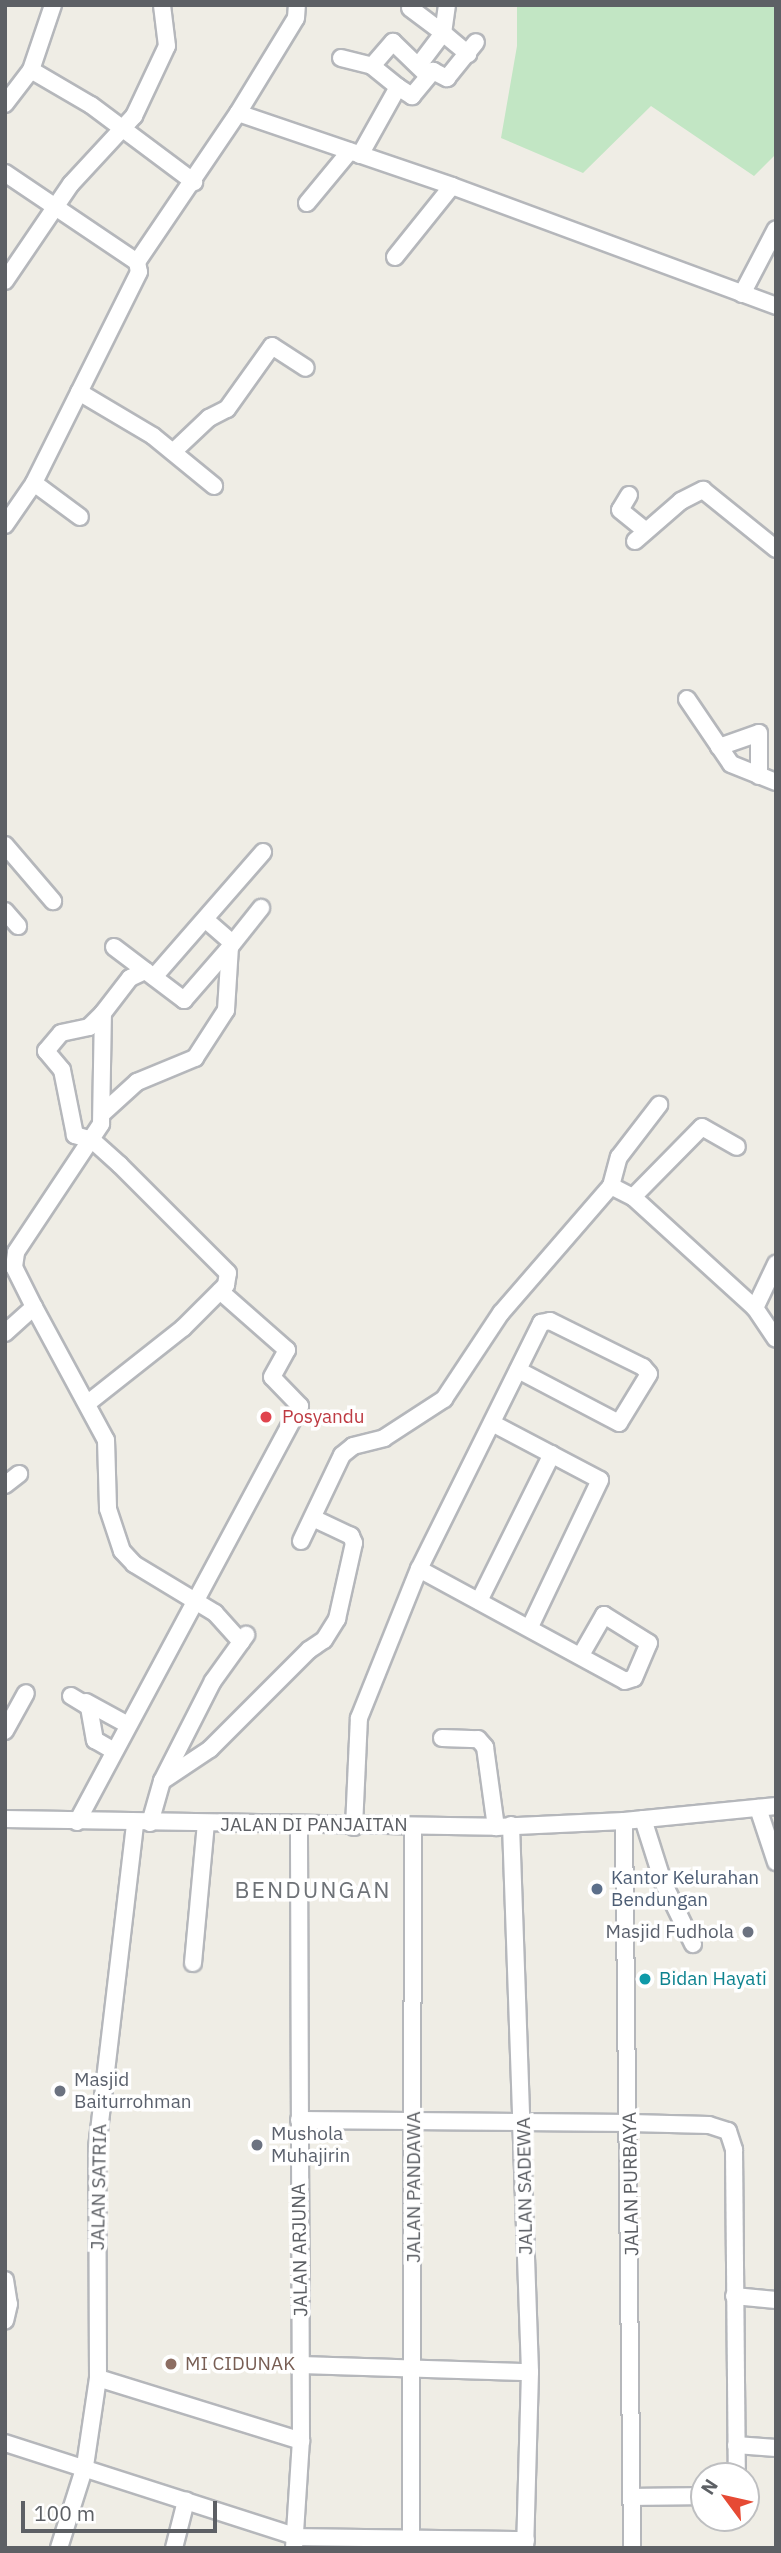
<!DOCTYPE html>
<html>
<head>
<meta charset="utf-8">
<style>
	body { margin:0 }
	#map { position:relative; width:781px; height:2553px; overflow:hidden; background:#efede5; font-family:"IBM Plex Sans",sans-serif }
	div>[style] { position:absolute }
	.green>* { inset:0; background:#c2e6c4 }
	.roads { filter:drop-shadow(2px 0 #b5b7bb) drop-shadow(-2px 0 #b5b7bb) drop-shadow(0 2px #b5b7bb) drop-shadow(0 -2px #b5b7bb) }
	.minor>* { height:16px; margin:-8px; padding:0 8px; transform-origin:8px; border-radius:8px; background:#fff }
	.dots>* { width:19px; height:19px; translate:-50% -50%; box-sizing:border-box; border:4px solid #fff; border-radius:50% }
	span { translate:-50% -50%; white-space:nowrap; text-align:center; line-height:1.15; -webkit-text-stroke:7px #fff; paint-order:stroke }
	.health-label { font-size:19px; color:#be3a42 }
	.left { translate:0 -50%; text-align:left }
	.street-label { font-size:19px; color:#5d6065 }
	.service-label { font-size:19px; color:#4e5e75 }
	.worship-label { font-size:19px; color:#5b616d }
	.right { translate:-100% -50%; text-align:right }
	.culture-label { font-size:19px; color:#0d838f }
	.education-label { font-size:19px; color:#785e54 }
	.quarter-label { font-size:23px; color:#6e7277; letter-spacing:2px }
	.frame { position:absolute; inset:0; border:7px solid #5d6065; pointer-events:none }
	.north { position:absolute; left:690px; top:2462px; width:70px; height:70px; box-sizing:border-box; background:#fff; border:2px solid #bebfc1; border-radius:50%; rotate:303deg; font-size:19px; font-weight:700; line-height:28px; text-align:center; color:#5d6065 }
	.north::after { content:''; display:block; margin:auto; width:24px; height:32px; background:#e64a34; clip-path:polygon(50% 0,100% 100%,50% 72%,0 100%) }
	.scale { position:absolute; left:21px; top:2501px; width:196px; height:32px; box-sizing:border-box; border:4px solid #5d6065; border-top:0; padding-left:9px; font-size:21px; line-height:24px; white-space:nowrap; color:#5d6065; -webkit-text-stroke:5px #fff; paint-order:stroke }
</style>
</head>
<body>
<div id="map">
	<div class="green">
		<i style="clip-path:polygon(517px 5px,776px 5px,776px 154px,754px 176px,651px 106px,583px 173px,501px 138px,517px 46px)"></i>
	</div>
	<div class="roads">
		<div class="minor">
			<i style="left:53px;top:5px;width:69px;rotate:108.7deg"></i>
			<i style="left:31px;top:70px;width:69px;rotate:30.3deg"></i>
			<i style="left:91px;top:105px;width:129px;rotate:36.8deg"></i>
			<i style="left:447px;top:5px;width:28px;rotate:98deg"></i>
			<i style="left:443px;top:33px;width:33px;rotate:40deg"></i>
			<i style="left:410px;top:8px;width:41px;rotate:37.1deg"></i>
			<i style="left:443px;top:33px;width:41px;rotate:127.1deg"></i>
			<i style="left:341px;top:58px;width:32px;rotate:14deg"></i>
			<i style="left:372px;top:66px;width:33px;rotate:39deg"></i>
			<i style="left:372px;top:66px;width:32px;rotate:-49deg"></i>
			<i style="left:393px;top:42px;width:45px;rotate:44.1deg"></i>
			<i style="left:5px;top:104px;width:43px;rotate:-52.6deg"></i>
			<i style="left:238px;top:113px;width:226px;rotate:18.8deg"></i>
			<i style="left:452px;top:186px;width:346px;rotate:20.3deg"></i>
			<i style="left:360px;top:155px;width:78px;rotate:-60.8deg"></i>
			<i style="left:398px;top:87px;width:17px;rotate:33deg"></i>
			<i style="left:412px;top:96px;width:33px;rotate:-50deg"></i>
			<i style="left:433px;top:71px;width:16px;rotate:27deg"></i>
			<i style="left:447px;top:78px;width:46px;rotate:-51.1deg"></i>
			<i style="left:5px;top:173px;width:159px;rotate:34deg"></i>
			<i style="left:137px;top:262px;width:10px;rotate:79deg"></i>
			<i style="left:139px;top:272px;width:236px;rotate:116.5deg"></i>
			<i style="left:34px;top:483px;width:51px;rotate:124.6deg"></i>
			<i style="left:307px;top:203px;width:67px;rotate:-50.4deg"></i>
			<i style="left:395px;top:257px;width:91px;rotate:-51.2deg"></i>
			<i style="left:137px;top:262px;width:180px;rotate:-55.9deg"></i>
			<i style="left:238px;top:113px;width:111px;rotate:-58.6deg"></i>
			<i style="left:296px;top:18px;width:13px;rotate:-86deg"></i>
			<i style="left:5px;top:281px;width:117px;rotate:-55.8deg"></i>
			<i style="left:71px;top:184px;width:93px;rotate:-47.2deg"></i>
			<i style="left:134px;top:116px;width:77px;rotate:-64.8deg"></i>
			<i style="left:167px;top:46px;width:41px;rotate:-97deg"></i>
			<i style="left:742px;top:294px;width:73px;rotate:-62.4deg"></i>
			<i style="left:79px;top:392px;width:86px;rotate:30.7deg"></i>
			<i style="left:153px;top:436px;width:79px;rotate:39.3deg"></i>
			<i style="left:173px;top:452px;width:50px;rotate:-43.4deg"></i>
			<i style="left:209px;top:418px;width:20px;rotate:-27deg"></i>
			<i style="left:227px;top:409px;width:77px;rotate:-54.5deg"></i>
			<i style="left:272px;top:346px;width:40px;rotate:32.9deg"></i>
			<i style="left:34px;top:483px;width:57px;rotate:36.5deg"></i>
			<i style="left:629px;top:495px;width:17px;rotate:121deg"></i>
			<i style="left:620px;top:510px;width:33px;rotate:39deg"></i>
			<i style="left:635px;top:541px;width:61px;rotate:-41deg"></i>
			<i style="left:681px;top:501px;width:25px;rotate:-27deg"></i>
			<i style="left:703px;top:490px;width:94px;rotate:38.9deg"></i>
			<i style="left:687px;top:699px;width:78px;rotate:55.9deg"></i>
			<i style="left:731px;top:764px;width:48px;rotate:21.8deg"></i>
			<i style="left:719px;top:747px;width:42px;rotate:-19.3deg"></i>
			<i style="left:759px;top:733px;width:43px;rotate:90deg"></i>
			<i style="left:5px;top:845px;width:74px;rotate:49.4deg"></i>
			<i style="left:5px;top:911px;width:20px;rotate:49deg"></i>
			<i style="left:206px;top:920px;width:35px;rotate:41deg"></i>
			<i style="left:114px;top:947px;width:88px;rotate:37.1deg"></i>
			<i style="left:184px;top:1000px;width:70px;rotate:-49deg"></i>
			<i style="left:154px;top:977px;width:166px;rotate:-48.9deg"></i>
			<i style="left:104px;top:1112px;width:45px;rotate:-42.3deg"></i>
			<i style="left:137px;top:1082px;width:63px;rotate:-22.5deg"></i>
			<i style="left:195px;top:1058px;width:57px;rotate:-57.1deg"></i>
			<i style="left:226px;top:1010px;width:63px;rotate:-86.4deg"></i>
			<i style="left:230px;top:947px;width:50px;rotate:-51.5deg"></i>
			<i style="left:611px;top:1186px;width:30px;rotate:-75deg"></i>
			<i style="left:619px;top:1157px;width:66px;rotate:-52.4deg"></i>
			<i style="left:633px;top:1197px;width:98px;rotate:-45.4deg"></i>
			<i style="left:702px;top:1127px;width:40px;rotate:29.7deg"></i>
			<i style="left:34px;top:1307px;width:151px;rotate:61.6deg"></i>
			<i style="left:106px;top:1440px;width:69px;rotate:88.3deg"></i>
			<i style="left:108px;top:1509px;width:44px;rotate:71.6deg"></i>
			<i style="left:122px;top:1551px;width:18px;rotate:47deg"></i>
			<i style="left:134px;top:1564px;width:95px;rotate:31.2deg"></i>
			<i style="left:215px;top:1613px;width:39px;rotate:48deg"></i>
			<i style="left:755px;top:1308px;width:49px;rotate:-64.5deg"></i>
			<i style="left:5px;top:1333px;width:39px;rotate:-42deg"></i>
			<i style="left:34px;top:1307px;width:45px;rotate:-116.6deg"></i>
			<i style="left:14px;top:1267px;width:15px;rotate:-82deg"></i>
			<i style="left:16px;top:1252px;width:154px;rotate:-56.4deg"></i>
			<i style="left:101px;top:1124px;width:111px;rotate:-89deg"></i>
			<i style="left:103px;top:1013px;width:44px;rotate:-52.4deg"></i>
			<i style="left:130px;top:978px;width:17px;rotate:-25deg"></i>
			<i style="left:88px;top:1403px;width:121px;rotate:-38.3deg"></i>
			<i style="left:183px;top:1328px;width:61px;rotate:-45deg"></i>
			<i style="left:226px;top:1285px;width:12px;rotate:-81deg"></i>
			<i style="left:228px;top:1273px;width:153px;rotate:-135deg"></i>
			<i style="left:120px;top:1165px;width:38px;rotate:-138deg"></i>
			<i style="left:92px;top:1140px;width:18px;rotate:-164deg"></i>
			<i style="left:75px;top:1135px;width:66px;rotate:-101.3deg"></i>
			<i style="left:62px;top:1070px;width:25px;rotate:-130deg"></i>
			<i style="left:46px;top:1051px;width:23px;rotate:-50deg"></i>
			<i style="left:61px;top:1033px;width:29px;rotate:-12deg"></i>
			<i style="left:89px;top:1027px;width:20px;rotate:-45deg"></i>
			<i style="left:492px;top:1423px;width:122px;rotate:27.8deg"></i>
			<i style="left:600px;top:1480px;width:163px;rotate:115.5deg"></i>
			<i style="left:5px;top:1485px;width:18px;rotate:-38deg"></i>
			<i style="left:301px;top:1541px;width:95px;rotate:-64.5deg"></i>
			<i style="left:342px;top:1455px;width:14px;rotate:-39deg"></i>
			<i style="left:353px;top:1446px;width:32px;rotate:-14deg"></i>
			<i style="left:384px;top:1438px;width:72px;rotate:-33deg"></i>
			<i style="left:444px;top:1399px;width:103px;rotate:-56.5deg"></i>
			<i style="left:501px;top:1313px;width:168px;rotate:-49.1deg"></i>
			<i style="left:611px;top:1186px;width:25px;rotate:27deg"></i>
			<i style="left:633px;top:1197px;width:165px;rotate:42.3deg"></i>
			<i style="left:755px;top:1308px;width:37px;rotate:56deg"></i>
			<i style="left:419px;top:1569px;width:234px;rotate:28.5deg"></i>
			<i style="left:625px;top:1681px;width:9px;rotate:-18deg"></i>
			<i style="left:634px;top:1678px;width:38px;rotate:-67deg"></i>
			<i style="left:649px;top:1643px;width:53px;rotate:-148.1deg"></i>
			<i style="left:604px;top:1615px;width:46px;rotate:119.9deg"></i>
			<i style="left:479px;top:1601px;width:164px;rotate:-63.6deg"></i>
			<i style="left:71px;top:1696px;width:21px;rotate:31deg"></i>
			<i style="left:89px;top:1707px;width:34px;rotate:80deg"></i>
			<i style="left:95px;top:1740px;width:22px;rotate:30deg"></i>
			<i style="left:86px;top:1702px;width:48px;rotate:28.7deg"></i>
			<i style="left:5px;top:1731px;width:43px;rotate:-61.1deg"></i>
			<i style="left:442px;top:1738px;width:36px;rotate:2deg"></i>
			<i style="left:478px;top:1739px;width:11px;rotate:49deg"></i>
			<i style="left:485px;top:1747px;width:81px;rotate:82.2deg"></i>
			<i style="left:162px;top:1781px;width:112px;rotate:-63deg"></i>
			<i style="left:213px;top:1681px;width:57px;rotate:-54.3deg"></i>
			<i style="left:758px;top:1808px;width:57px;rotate:71.6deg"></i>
			<i style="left:5px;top:1819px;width:491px;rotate:0.9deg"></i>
			<i style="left:496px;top:1827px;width:128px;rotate:-2.7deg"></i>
			<i style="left:624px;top:1821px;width:153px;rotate:-5.6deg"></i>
			<i style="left:643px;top:1819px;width:66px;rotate:72.4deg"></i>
			<i style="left:663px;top:1882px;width:69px;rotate:64.2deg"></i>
			<i style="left:624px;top:1821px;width:727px;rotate:89.37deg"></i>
			<i style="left:77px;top:1822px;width:472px;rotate:-61.8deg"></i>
			<i style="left:300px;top:1406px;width:40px;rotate:-134deg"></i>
			<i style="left:272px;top:1377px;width:31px;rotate:-61deg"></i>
			<i style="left:287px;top:1350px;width:89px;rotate:-138.6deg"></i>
			<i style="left:150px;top:1823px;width:44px;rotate:-74.1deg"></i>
			<i style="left:162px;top:1781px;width:58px;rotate:-33.7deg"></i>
			<i style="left:210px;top:1749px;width:140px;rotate:-45deg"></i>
			<i style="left:309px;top:1650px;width:18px;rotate:-34deg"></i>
			<i style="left:324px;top:1640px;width:25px;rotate:-58deg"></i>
			<i style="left:337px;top:1619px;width:78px;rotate:-77.4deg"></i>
			<i style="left:354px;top:1543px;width:8px;rotate:-113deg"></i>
			<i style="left:351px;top:1536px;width:42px;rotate:-154.7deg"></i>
			<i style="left:511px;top:1825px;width:547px;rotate:88.01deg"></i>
			<i style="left:530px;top:2372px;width:176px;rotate:91.6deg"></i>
			<i style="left:354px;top:1827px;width:109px;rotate:-87.4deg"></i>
			<i style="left:359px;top:1718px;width:161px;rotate:-68.1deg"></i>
			<i style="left:419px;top:1569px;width:275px;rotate:-63.6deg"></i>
			<i style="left:541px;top:1323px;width:9px;rotate:-13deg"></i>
			<i style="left:550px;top:1321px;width:104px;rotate:26.3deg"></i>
			<i style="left:643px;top:1367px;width:9px;rotate:49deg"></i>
			<i style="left:649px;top:1374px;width:57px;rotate:121.5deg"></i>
			<i style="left:619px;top:1423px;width:114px;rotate:-152.3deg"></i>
			<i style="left:193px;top:1963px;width:140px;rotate:-84.7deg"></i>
			<i style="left:299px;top:2120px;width:331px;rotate:0.5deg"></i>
			<i style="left:630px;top:2123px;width:79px;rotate:1.5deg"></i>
			<i style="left:709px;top:2125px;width:20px;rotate:18deg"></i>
			<i style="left:728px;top:2131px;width:20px;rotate:72deg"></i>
			<i style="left:734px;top:2150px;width:326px;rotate:89.5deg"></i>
			<i style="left:5px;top:2280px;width:24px;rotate:81deg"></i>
			<i style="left:9px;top:2304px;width:17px;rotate:103deg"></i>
			<i style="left:734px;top:2296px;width:42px;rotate:5.4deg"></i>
			<i style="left:301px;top:2365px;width:229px;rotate:1.8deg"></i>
			<i style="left:98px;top:2378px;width:213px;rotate:17.2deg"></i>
			<i style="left:5px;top:2443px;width:307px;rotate:17.8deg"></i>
			<i style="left:297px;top:2537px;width:229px;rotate:0.8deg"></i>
			<i style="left:736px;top:2445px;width:40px;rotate:4.3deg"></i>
			<i style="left:635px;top:2497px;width:69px;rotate:-0.8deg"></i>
			<i style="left:59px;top:2548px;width:86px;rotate:-72.4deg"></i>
			<i style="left:85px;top:2466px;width:89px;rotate:-81.6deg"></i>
			<i style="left:98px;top:2378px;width:230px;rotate:-90.2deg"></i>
			<i style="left:97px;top:2148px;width:326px;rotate:-83.3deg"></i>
			<i style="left:174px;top:2548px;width:49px;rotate:-75.7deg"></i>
			<i style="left:294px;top:2548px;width:107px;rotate:-86.3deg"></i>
			<i style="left:301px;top:2441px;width:616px;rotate:-90.19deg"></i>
			<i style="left:411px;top:2548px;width:722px;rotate:-89.84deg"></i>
		</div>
	</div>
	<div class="dots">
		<i style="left:266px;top:1417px;background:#e0444e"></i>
		<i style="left:597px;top:1889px;background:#5c6f8a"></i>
		<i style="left:748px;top:1932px;background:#6b7280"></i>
		<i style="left:645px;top:1979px;background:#0f9aa8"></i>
		<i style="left:60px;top:2091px;background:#6b7280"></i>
		<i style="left:257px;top:2145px;background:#6b7280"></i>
		<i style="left:171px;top:2364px;background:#8d6e63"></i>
	</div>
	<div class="health-label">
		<span class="left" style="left:282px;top:1417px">Posyandu</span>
	</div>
	<div class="street-label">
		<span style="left:314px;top:1825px">JALAN DI PANJAITAN</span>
		<span style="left:631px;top:2184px;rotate:-91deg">JALAN PURBAYA</span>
		<span style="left:525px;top:2186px;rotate:-91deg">JALAN SADEWA</span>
		<span style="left:99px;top:2187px;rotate:-89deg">JALAN SATRIA</span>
		<span style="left:414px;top:2187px;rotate:-90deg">JALAN PANDAWA</span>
		<span style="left:300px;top:2250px;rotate:-91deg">JALAN ARJUNA</span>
	</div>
	<div class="service-label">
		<span class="left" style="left:611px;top:1889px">Kantor Kelurahan<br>Bendungan</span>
	</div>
	<div class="worship-label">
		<span class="right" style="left:734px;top:1932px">Masjid Fudhola</span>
		<span class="left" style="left:74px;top:2091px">Masjid<br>Baiturrohman</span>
		<span class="left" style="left:271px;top:2145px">Mushola<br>Muhajirin</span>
	</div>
	<div class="culture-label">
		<span class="left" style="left:659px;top:1979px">Bidan Hayati</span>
	</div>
	<div class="education-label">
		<span class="left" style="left:185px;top:2364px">MI CIDUNAK</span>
	</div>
	<div class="quarter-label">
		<span style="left:313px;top:1889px">BENDUNGAN</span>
	</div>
	<div class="frame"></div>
	<div class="north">N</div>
	<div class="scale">100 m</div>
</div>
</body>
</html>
